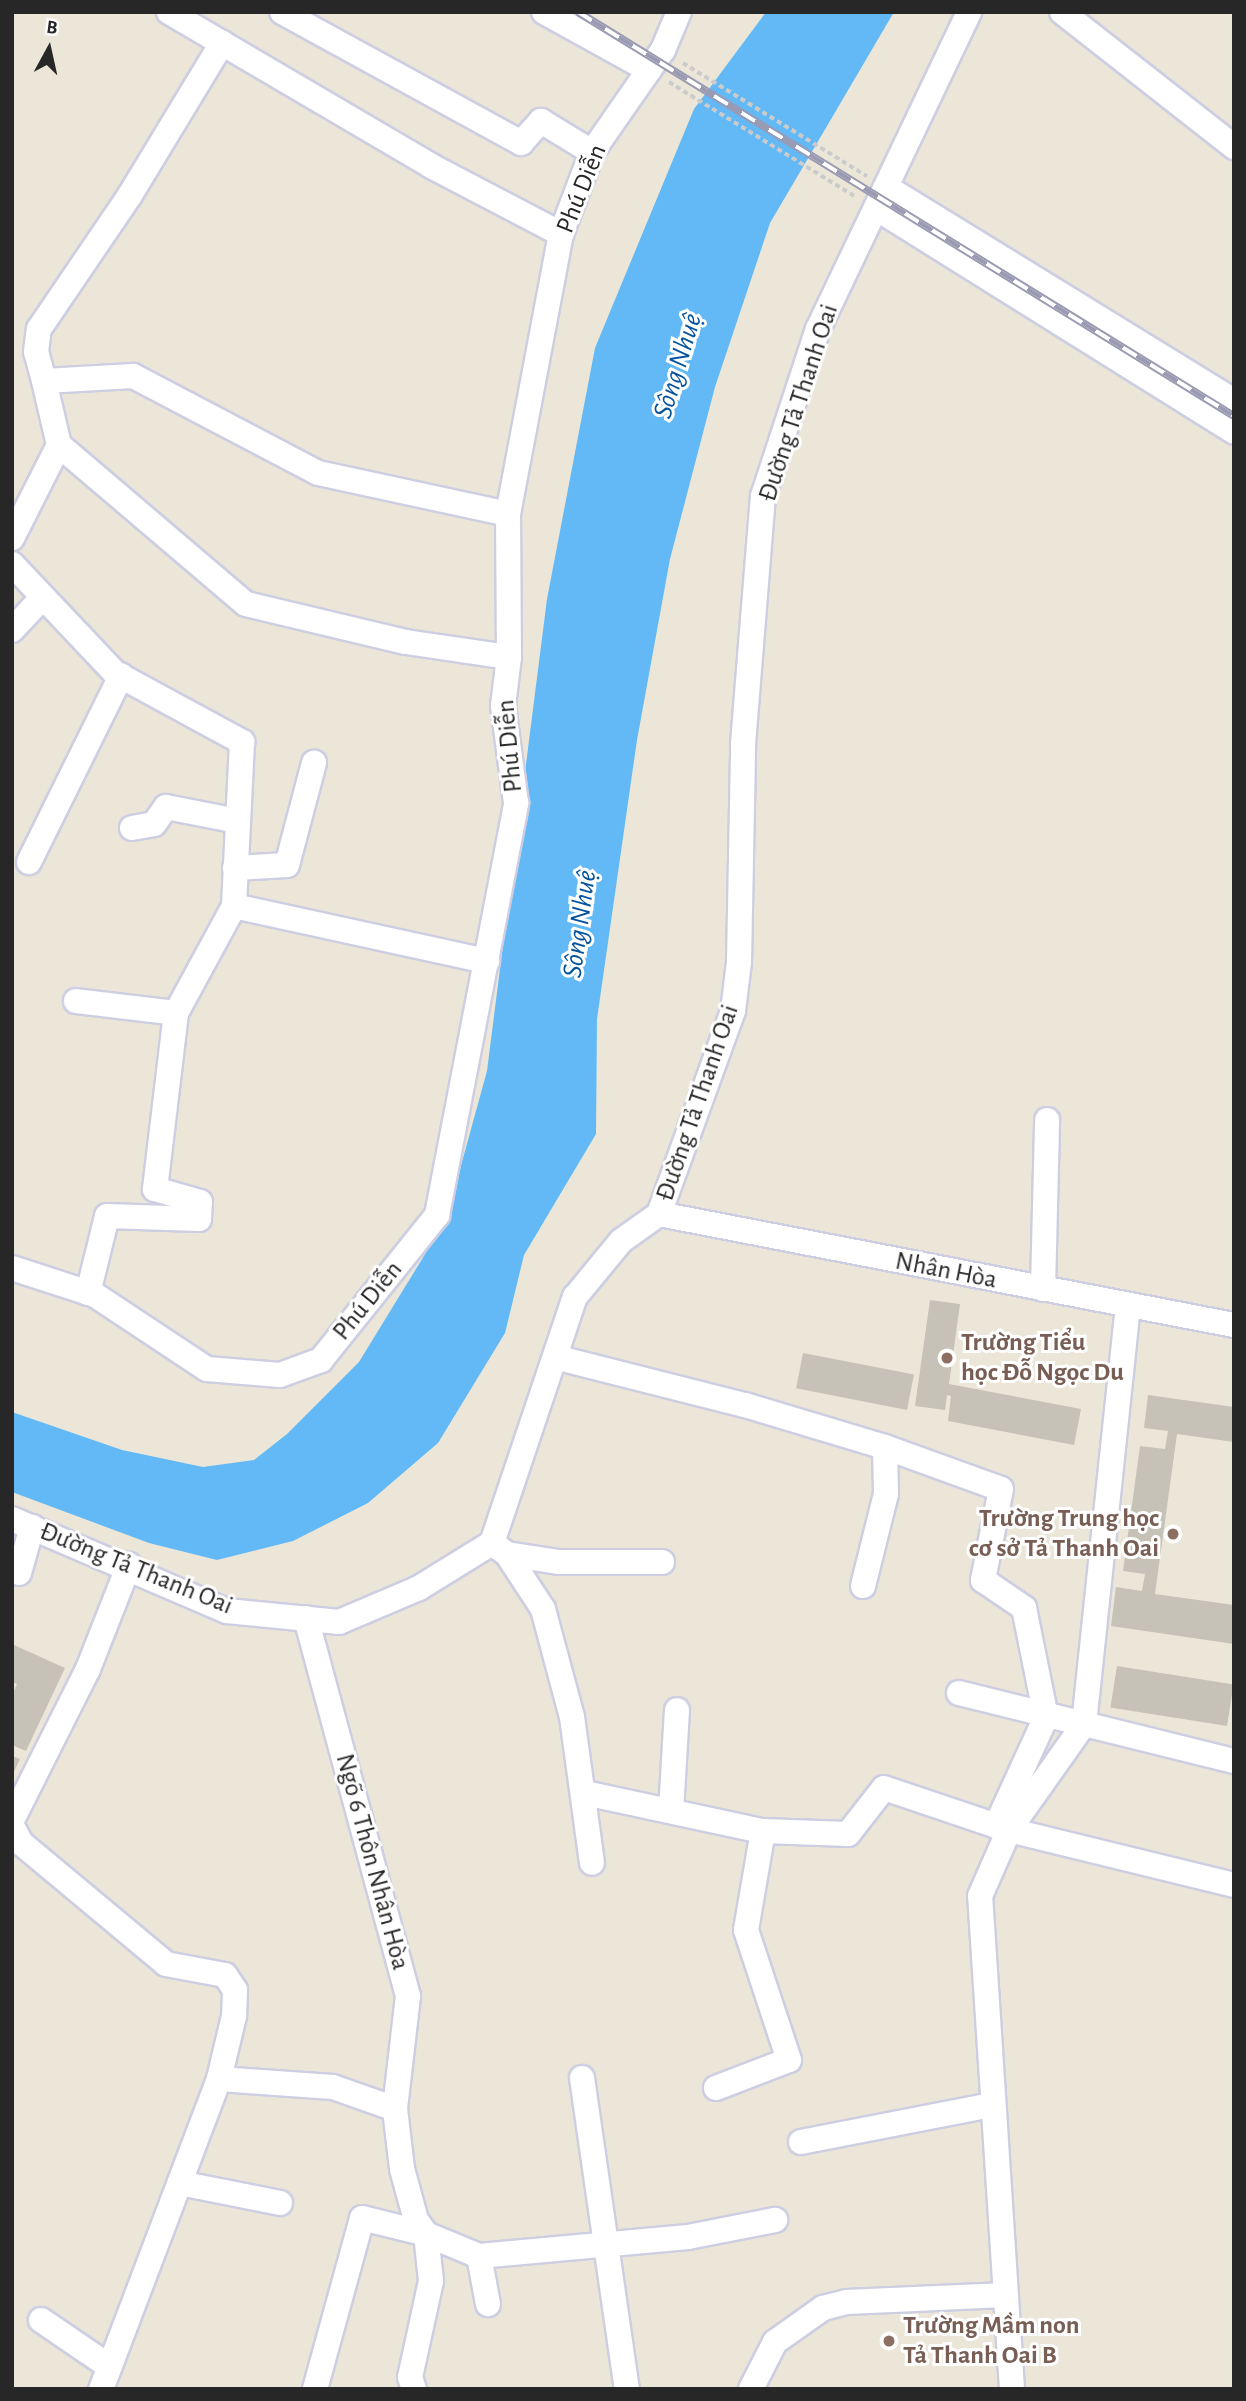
<!DOCTYPE html>
<html>
<head>
<meta charset="utf-8">
<style>
	body { margin:0 }
	#map { position:relative; width:1246px; height:2401px; overflow:hidden; background:#ebe6d7; font-family:"Alegreya Sans",sans-serif }
	div>[style] { position:absolute }
	.water>* { inset:0; background:#62b9f6 }
	.building>* { inset:0; background:#c6c2b7; transform-origin:0 0 }
	.path>* { height:3.5px; margin-top:-1.75px; transform-origin:0; background:repeating-linear-gradient(90deg,#cbcbcb 0 5px,transparent 0 8.5px) }
	.roads { filter:drop-shadow(2px 0 #cdcee2) drop-shadow(-2px 0 #cdcee2) drop-shadow(0 2px #cdcee2) drop-shadow(0 -2px #cdcee2) }
	.minor>* { height:24px; margin:-12px; padding:0 12px; transform-origin:12px; border-radius:12px; background:#fff }
	.rail>* { height:8px; margin-top:-4px; transform-origin:0; background:repeating-linear-gradient(90deg,#fff 0 16px,#9a9ab3 0 32px); box-sizing:border-box; border-block:2px solid #9a9ab3 }
	.dots>* { width:19px; height:19px; translate:-50% -50%; box-sizing:border-box; border:4px solid #fff; border-radius:50% }
	span { translate:-50% -50%; white-space:nowrap; text-align:center; line-height:1.15; -webkit-text-stroke:6px #fff; paint-order:stroke }
	.street-label { font-size:26px; color:#272727 }
	.education-label { font-size:26px; color:#785e54; font-weight:700 }
	.left { translate:0 -50%; text-align:left }
	.right { translate:-100% -50%; text-align:right }
	.water-label { font-size:28px; color:#05539e; font-style:italic }
	.frame { position:absolute; inset:0; border:14px solid #272727; pointer-events:none }
	.north { position:absolute; left:14px; top:14px; width:70px; height:70px; -webkit-text-stroke:5px #fff; paint-order:stroke; rotate:8deg; font-size:19px; font-weight:700; line-height:28px; text-align:center; color:#272727 }
	.north::after { content:''; display:block; margin:auto; width:24px; height:32px; background:#272727; clip-path:polygon(50% 0,100% 100%,50% 72%,0 100%) }
</style>
</head>
<body>
<div id="map">
	<div class="water">
		<i style="clip-path:polygon(766px 12px,894px 12px,770px 223px,715px 387px,670px 559px,637px 740px,597px 1019px,596px 1134px,524px 1255px,505px 1333px,438px 1443px,368px 1503px,293px 1541px,217px 1560px,149px 1543px,12px 1492px,12px 1412px,122px 1450px,203px 1467px,254px 1460px,287px 1434px,359px 1362px,446px 1220px,487px 1071px,547px 599px,595px 348px,694px 109px)"></i>
	</div>
	<div class="building">
		<i style="clip-path:polygon(930px 1300px,960px 1304px,949px 1384px,1081px 1409px,1074px 1445px,948px 1421px,951px 1396px,947px 1395px,945px 1410px,915px 1406px)"></i>
		<i style="left:803px;top:1353px;width:113px;height:36px;rotate:11deg"></i>
		<i style="clip-path:polygon(1148px 1395px,1234px 1407px,1234px 1442px,1177px 1434px,1155px 1594px,1234px 1605px,1234px 1644px,1111px 1626px,1116px 1587px,1142px 1591px,1145px 1574px,1123px 1571px,1140px 1446px,1165px 1449px,1168px 1431px,1144px 1428px)"></i>
		<i style="clip-path:polygon(12px 1644px,65px 1668px,26px 1751px,12px 1745px,12px 1695px,17px 1684px,12px 1682px)"></i>
		<i style="left:1117px;top:1666px;width:118px;height:42px;rotate:9deg"></i>
		<i style="clip-path:polygon(12px 1756px,20px 1759px,12px 1776px)"></i>
	</div>
	<div class="path">
		<i style="left:683px;top:63px;width:216px;rotate:31.6deg"></i>
		<i style="left:669px;top:82px;width:220px;rotate:31.6deg"></i>
	</div>
	<div class="roads">
		<div class="minor">
			<i style="left:169px;top:12px;width:304px;rotate:30.4deg"></i>
			<i style="left:431px;top:166px;width:147px;rotate:27.6deg"></i>
			<i style="left:282px;top:12px;width:273px;rotate:28.7deg"></i>
			<i style="left:521px;top:143px;width:30px;rotate:-48deg"></i>
			<i style="left:541px;top:121px;width:60px;rotate:31.3deg"></i>
			<i style="left:544px;top:12px;width:120px;rotate:28.9deg"></i>
			<i style="left:1062px;top:12px;width:219px;rotate:38.1deg"></i>
			<i style="left:886px;top:187px;width:409px;rotate:31.6deg"></i>
			<i style="left:876px;top:208px;width:422px;rotate:32deg"></i>
			<i style="left:44px;top:381px;width:30px;rotate:-105deg"></i>
			<i style="left:36px;top:352px;width:23px;rotate:-83deg"></i>
			<i style="left:39px;top:329px;width:162px;rotate:-55.8deg"></i>
			<i style="left:130px;top:195px;width:178px;rotate:-58.8deg"></i>
			<i style="left:508px;top:514px;width:194px;rotate:-167.8deg"></i>
			<i style="left:318px;top:473px;width:209px;rotate:-152.3deg"></i>
			<i style="left:133px;top:376px;width:89px;rotate:176.8deg"></i>
			<i style="left:44px;top:381px;width:66px;rotate:76.8deg"></i>
			<i style="left:59px;top:445px;width:245px;rotate:40.4deg"></i>
			<i style="left:246px;top:604px;width:164px;rotate:13.4deg"></i>
			<i style="left:406px;top:642px;width:104px;rotate:8.3deg"></i>
			<i style="left:12px;top:538px;width:104px;rotate:-63.2deg"></i>
			<i style="left:12px;top:564px;width:150px;rotate:46.6deg"></i>
			<i style="left:115px;top:673px;width:145px;rotate:28.5deg"></i>
			<i style="left:242px;top:742px;width:164px;rotate:92.8deg"></i>
			<i style="left:234px;top:906px;width:259px;rotate:12.3deg"></i>
			<i style="left:12px;top:630px;width:45px;rotate:-46.8deg"></i>
			<i style="left:132px;top:828px;width:22px;rotate:-10deg"></i>
			<i style="left:154px;top:824px;width:21px;rotate:-55deg"></i>
			<i style="left:166px;top:807px;width:73px;rotate:11deg"></i>
			<i style="left:29px;top:862px;width:208px;rotate:-63.7deg"></i>
			<i style="left:235px;top:868px;width:52px;rotate:-3.3deg"></i>
			<i style="left:287px;top:865px;width:106px;rotate:-75.2deg"></i>
			<i style="left:76px;top:1001px;width:101px;rotate:6.8deg"></i>
			<i style="left:659px;top:1214px;width:586px;rotate:10.93deg"></i>
			<i style="left:12px;top:1268px;width:87px;rotate:18deg"></i>
			<i style="left:95px;top:1295px;width:134px;rotate:33.5deg"></i>
			<i style="left:207px;top:1369px;width:73px;rotate:4.7deg"></i>
			<i style="left:280px;top:1375px;width:44px;rotate:-20.1deg"></i>
			<i style="left:321px;top:1360px;width:186px;rotate:-51.3deg"></i>
			<i style="left:437px;top:1215px;width:420px;rotate:-79.1deg"></i>
			<i style="left:516px;top:803px;width:98px;rotate:-97.6deg"></i>
			<i style="left:503px;top:706px;width:49px;rotate:-83deg"></i>
			<i style="left:509px;top:657px;width:143px;rotate:-90.4deg"></i>
			<i style="left:508px;top:514px;width:285px;rotate:-79.3deg"></i>
			<i style="left:561px;top:234px;width:88px;rotate:-69.3deg"></i>
			<i style="left:592px;top:152px;width:124px;rotate:-55.2deg"></i>
			<i style="left:663px;top:50px;width:41px;rotate:-67.2deg"></i>
			<i style="left:1043px;top:1289px;width:169px;rotate:-88.6deg"></i>
			<i style="left:88px;top:1293px;width:79px;rotate:-76.1deg"></i>
			<i style="left:107px;top:1216px;width:92px;rotate:1.9deg"></i>
			<i style="left:199px;top:1219px;width:17px;rotate:-87deg"></i>
			<i style="left:200px;top:1202px;width:47px;rotate:-163.9deg"></i>
			<i style="left:155px;top:1189px;width:177px;rotate:-83.2deg"></i>
			<i style="left:176px;top:1013px;width:122px;rotate:-61.5deg"></i>
			<i style="left:555px;top:1357px;width:196px;rotate:14.2deg"></i>
			<i style="left:745px;top:1405px;width:146px;rotate:16.7deg"></i>
			<i style="left:885px;top:1447px;width:123px;rotate:19.9deg"></i>
			<i style="left:1001px;top:1489px;width:93px;rotate:101.2deg"></i>
			<i style="left:983px;top:1580px;width:50px;rotate:34.3deg"></i>
			<i style="left:1024px;top:1608px;width:111px;rotate:78.6deg"></i>
			<i style="left:1046px;top:1717px;width:120px;rotate:114.6deg"></i>
			<i style="left:12px;top:1519px;width:234px;rotate:23.2deg"></i>
			<i style="left:227px;top:1611px;width:113px;rotate:5.6deg"></i>
			<i style="left:339px;top:1622px;width:87px;rotate:-23deg"></i>
			<i style="left:419px;top:1588px;width:86px;rotate:-31.7deg"></i>
			<i style="left:492px;top:1543px;width:260px;rotate:-71.4deg"></i>
			<i style="left:575px;top:1297px;width:72px;rotate:-50.6deg"></i>
			<i style="left:621px;top:1241px;width:47px;rotate:-35.4deg"></i>
			<i style="left:659px;top:1214px;width:216px;rotate:-70deg"></i>
			<i style="left:733px;top:1011px;width:49px;rotate:-83deg"></i>
			<i style="left:739px;top:962px;width:218px;rotate:-88.9deg"></i>
			<i style="left:743px;top:744px;width:249px;rotate:-85.4deg"></i>
			<i style="left:763px;top:496px;width:176px;rotate:-71.8deg"></i>
			<i style="left:818px;top:329px;width:351px;rotate:-64.5deg"></i>
			<i style="left:492px;top:1543px;width:19px;rotate:36deg"></i>
			<i style="left:507px;top:1554px;width:66px;rotate:56.8deg"></i>
			<i style="left:543px;top:1609px;width:112px;rotate:75deg"></i>
			<i style="left:572px;top:1717px;width:147px;rotate:82.2deg"></i>
			<i style="left:507px;top:1554px;width:53px;rotate:8.7deg"></i>
			<i style="left:559px;top:1562px;width:103px"></i>
			<i style="left:19px;top:1573px;width:48px;rotate:-74.2deg"></i>
			<i style="left:863px;top:1586px;width:95px;rotate:-76deg"></i>
			<i style="left:886px;top:1494px;width:47px;rotate:-91.2deg"></i>
			<i style="left:306px;top:1618px;width:392px;rotate:74.9deg"></i>
			<i style="left:408px;top:1996px;width:114px;rotate:96.6deg"></i>
			<i style="left:395px;top:2109px;width:60px;rotate:83.3deg"></i>
			<i style="left:402px;top:2169px;width:53px;rotate:74.6deg"></i>
			<i style="left:416px;top:2220px;width:17px;rotate:54deg"></i>
			<i style="left:426px;top:2234px;width:47px;rotate:83.9deg"></i>
			<i style="left:431px;top:2281px;width:98px;rotate:102.3deg"></i>
			<i style="left:410px;top:2377px;width:13px;rotate:72deg"></i>
			<i style="left:959px;top:1693px;width:283px;rotate:13.9deg"></i>
			<i style="left:585px;top:1793px;width:182px;rotate:12.1deg"></i>
			<i style="left:763px;top:1831px;width:85px;rotate:2deg"></i>
			<i style="left:848px;top:1834px;width:58px;rotate:-52deg"></i>
			<i style="left:884px;top:1788px;width:132px;rotate:18.6deg"></i>
			<i style="left:1009px;top:1830px;width:232px;rotate:13.7deg"></i>
			<i style="left:671px;top:1811px;width:101px;rotate:-86.6deg"></i>
			<i style="left:12px;top:1820px;width:169px;rotate:-63.3deg"></i>
			<i style="left:88px;top:1669px;width:112px;rotate:-68.5deg"></i>
			<i style="left:12px;top:1826px;width:19px;rotate:62deg"></i>
			<i style="left:21px;top:1843px;width:189px;rotate:39.8deg"></i>
			<i style="left:166px;top:1964px;width:60px;rotate:10.6deg"></i>
			<i style="left:225px;top:1975px;width:18px;rotate:56deg"></i>
			<i style="left:235px;top:1990px;width:26px;rotate:92deg"></i>
			<i style="left:234px;top:2016px;width:65px;rotate:103.4deg"></i>
			<i style="left:219px;top:2079px;width:332px;rotate:110.8deg"></i>
			<i style="left:582px;top:2078px;width:314px;rotate:81.8deg"></i>
			<i style="left:219px;top:2079px;width:114px;rotate:4deg"></i>
			<i style="left:333px;top:2087px;width:66px;rotate:19.5deg"></i>
			<i style="left:716px;top:2088px;width:78px;rotate:-21deg"></i>
			<i style="left:789px;top:2060px;width:137px;rotate:-108.3deg"></i>
			<i style="left:746px;top:1930px;width:100px;rotate:-80.3deg"></i>
			<i style="left:801px;top:2142px;width:195px;rotate:-11deg"></i>
			<i style="left:180px;top:2183px;width:102px;rotate:11.3deg"></i>
			<i style="left:479px;top:2256px;width:49px;rotate:79.4deg"></i>
			<i style="left:41px;top:2320px;width:83px;rotate:34.3deg"></i>
			<i style="left:315px;top:2389px;width:177px;rotate:-74.6deg"></i>
			<i style="left:362px;top:2218px;width:66px;rotate:14deg"></i>
			<i style="left:426px;top:2234px;width:57px;rotate:22.5deg"></i>
			<i style="left:479px;top:2256px;width:210px;rotate:-5.2deg"></i>
			<i style="left:688px;top:2237px;width:89px;rotate:-11.1deg"></i>
			<i style="left:751px;top:2389px;width:53px;rotate:-62.9deg"></i>
			<i style="left:775px;top:2342px;width:59px;rotate:-35.3deg"></i>
			<i style="left:823px;top:2308px;width:25px;rotate:-14deg"></i>
			<i style="left:847px;top:2302px;width:158px;rotate:-2.5deg"></i>
			<i style="left:1012px;top:2389px;width:494px;rotate:-93.7deg"></i>
			<i style="left:980px;top:1896px;width:72px;rotate:-66.3deg"></i>
			<i style="left:1009px;top:1830px;width:130px;rotate:-54.7deg"></i>
			<i style="left:1084px;top:1724px;width:421px;rotate:-84deg"></i>
		</div>
	</div>
	<div class="rail">
		<i style="left:578px;top:12px;width:770px;rotate:31.63deg"></i>
	</div>
	<div class="dots">
		<i style="left:947px;top:1358px;background:#8d6e63"></i>
		<i style="left:1173px;top:1534px;background:#8d6e63"></i>
		<i style="left:889px;top:2341px;background:#8d6e63"></i>
	</div>
	<div class="street-label">
		<span style="left:582px;top:189px;rotate:-68deg">Phú Diễn</span>
		<span style="left:799px;top:403px;rotate:-72deg">Đường Tả Thanh Oai</span>
		<span style="left:510px;top:746px;rotate:-95deg">Phú Diễn</span>
		<span style="left:698px;top:1103px;rotate:-71deg">Đường Tả Thanh Oai</span>
		<span style="left:946px;top:1271px;rotate:11deg">Nhân Hòa</span>
		<span style="left:368px;top:1301px;rotate:-51deg">Phú Diễn</span>
		<span style="left:136px;top:1569px;rotate:22deg">Đường Tả Thanh Oai</span>
		<span style="left:372px;top:1862px;rotate:75deg">Ngõ 6 Thôn Nhân Hòa</span>
	</div>
	<div class="education-label">
		<span class="left" style="left:961px;top:1358px">Trường Tiểu<br>học Đỗ Ngọc Du</span>
		<span class="right" style="left:1159px;top:1534px">Trường Trung học<br>cơ sở Tả Thanh Oai</span>
		<span class="left" style="left:903px;top:2341px">Trường Mầm non<br>Tả Thanh Oai B</span>
	</div>
	<div class="water-label">
		<span style="left:678px;top:366px;rotate:-73deg">Sông Nhuệ</span>
		<span style="left:580px;top:924px;rotate:-82deg">Sông Nhuệ</span>
	</div>
	<div class="frame"></div>
	<div class="north">B</div>
</div>
</body>
</html>
